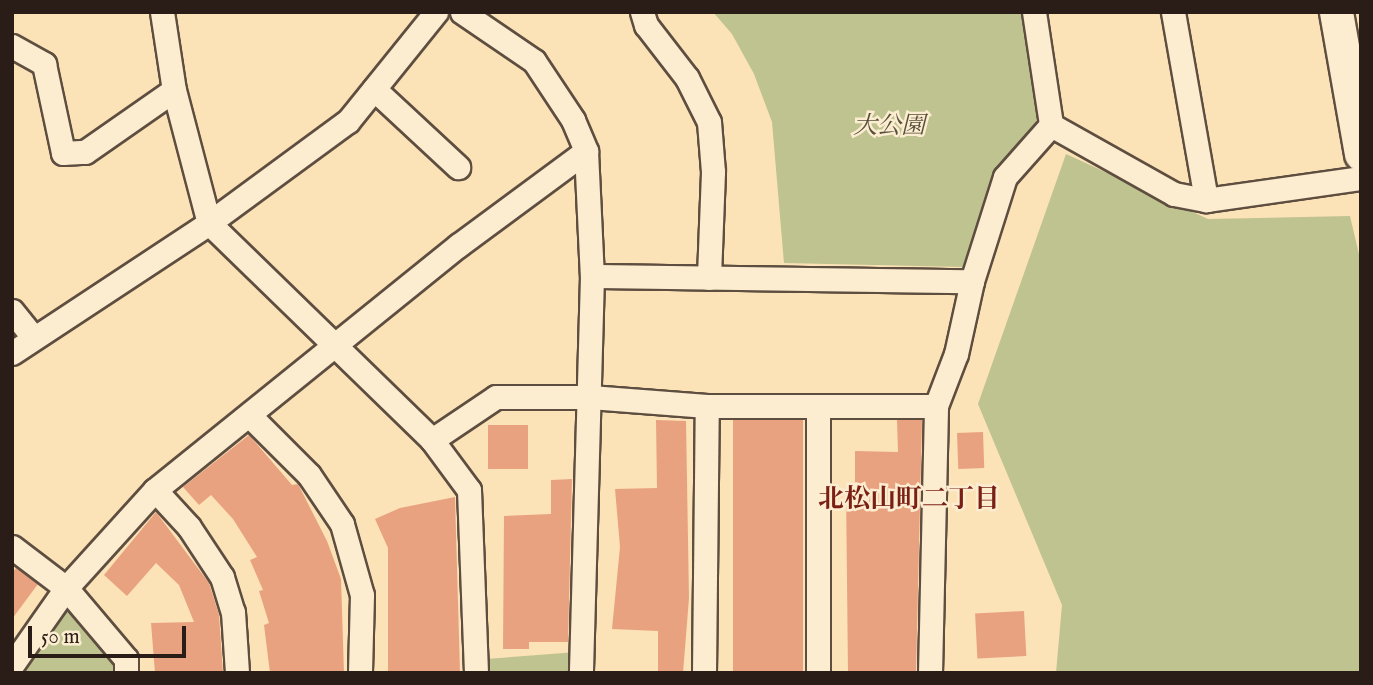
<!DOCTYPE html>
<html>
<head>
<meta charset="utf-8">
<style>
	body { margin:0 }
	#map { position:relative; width:1373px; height:685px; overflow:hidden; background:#fbe2b7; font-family:"IM FELL English","Noto Serif JP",serif }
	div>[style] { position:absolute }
	.green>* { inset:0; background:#bec38f }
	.building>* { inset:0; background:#e9a280; transform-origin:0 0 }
	.roads { filter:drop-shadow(2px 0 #5e4e40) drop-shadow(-2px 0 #5e4e40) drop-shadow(0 2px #5e4e40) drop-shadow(0 -2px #5e4e40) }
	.street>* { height:23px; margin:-11.5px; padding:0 11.5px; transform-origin:11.5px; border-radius:11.5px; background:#fcecd0 }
	.secondary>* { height:33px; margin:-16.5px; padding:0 16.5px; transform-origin:16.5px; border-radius:16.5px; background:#fcecd0 }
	span { translate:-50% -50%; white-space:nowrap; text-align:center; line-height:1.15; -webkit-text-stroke:5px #fcecd0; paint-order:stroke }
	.park-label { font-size:24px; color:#564f3c; font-style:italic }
	.neighbourhood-label { font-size:26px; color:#7a1f14; font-weight:700 }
	.frame { position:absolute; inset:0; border:14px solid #2a1d18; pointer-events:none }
	.scale { position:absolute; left:28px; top:626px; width:158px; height:32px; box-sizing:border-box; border:4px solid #2a1d18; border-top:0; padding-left:9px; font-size:21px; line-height:24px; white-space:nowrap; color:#2a1d18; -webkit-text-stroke:5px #fcecd0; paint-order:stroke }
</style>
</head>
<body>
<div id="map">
	<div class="green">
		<i style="clip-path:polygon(713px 12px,1023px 12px,1039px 113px,1033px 130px,995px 169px,963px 267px,784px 263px,772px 122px,754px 74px,732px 34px)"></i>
		<i style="clip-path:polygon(1066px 154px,1208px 219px,1350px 216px,1361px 263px,1361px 673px,1056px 673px,1062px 605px,978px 404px)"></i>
		<i style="clip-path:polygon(66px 606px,124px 662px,124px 673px,18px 673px)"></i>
		<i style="clip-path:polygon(577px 652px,577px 673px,486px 673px,486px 659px)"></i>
	</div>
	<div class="building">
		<i style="clip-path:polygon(656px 420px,686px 421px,689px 598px,683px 673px,658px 673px,658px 631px,612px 629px,620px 547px,615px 489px,657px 488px)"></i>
		<i style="left:733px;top:420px;width:70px;height:253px"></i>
		<i style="clip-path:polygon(897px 420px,922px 420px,916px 673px,848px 673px,846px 489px,855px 489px,855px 451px,898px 452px)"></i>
		<i style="left:488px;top:425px;width:40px;height:44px"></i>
		<i style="left:983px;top:432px;width:36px;height:26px;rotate:88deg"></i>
		<i style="clip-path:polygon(249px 435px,292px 485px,298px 484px,327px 541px,341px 579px,344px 673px,270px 673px,264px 625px,269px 623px,259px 591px,263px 590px,250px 560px,257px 557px,233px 519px,211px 495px,199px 505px,183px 487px)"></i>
		<i style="clip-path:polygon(572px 479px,568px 642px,529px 642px,529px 649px,503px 649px,504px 516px,551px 514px,551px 480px)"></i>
		<i style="clip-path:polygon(455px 497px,460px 673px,388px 673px,388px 548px,375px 519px,400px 508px)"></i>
		<i style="clip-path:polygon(156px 512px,209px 583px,219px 615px,223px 673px,155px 673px,151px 623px,194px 622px,179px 585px,156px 563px,127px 596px,104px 575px)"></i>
		<i style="clip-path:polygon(16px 568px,38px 584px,12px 619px,12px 573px)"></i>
		<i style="left:1024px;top:611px;width:45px;height:49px;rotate:87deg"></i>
	</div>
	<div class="roads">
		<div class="street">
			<i style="left:162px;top:12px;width:79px;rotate:81.3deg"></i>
			<i style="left:174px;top:90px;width:138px;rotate:75.3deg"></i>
			<i style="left:209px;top:223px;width:311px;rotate:44.2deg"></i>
			<i style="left:432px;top:440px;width:62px;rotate:53.5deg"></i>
			<i style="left:469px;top:490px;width:183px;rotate:87.8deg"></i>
			<i style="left:462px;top:12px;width:87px;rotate:34.2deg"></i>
			<i style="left:534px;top:61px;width:71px;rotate:56.5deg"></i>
			<i style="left:573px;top:120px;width:34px;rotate:67deg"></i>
			<i style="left:586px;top:151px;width:125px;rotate:87.3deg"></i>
			<i style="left:592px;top:276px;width:397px;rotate:91.6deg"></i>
			<i style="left:642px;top:12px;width:14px;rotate:73deg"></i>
			<i style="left:646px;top:25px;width:67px;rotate:52.3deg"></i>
			<i style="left:687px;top:78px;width:49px;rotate:63.4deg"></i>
			<i style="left:709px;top:122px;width:50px;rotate:85.4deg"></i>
			<i style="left:713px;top:172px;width:106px;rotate:92.2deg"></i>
			<i style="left:1034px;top:12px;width:114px;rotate:81.4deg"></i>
			<i style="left:1173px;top:12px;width:191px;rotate:80deg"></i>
			<i style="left:12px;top:46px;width:37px;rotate:29deg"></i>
			<i style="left:44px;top:64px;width:91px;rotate:77.9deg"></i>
			<i style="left:63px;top:153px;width:22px;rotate:-3deg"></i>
			<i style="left:85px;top:152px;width:108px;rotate:-34.9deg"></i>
			<i style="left:374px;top:89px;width:115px;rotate:42.9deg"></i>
			<i style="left:1051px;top:125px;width:141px;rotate:29.3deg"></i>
			<i style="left:1174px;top:194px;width:33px;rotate:11deg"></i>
			<i style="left:1206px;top:200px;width:157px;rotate:-8.1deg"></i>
			<i style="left:592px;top:276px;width:380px;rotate:0.8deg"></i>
			<i style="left:12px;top:311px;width:32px;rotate:51deg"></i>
			<i style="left:12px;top:353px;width:236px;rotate:-33.4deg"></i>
			<i style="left:209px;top:223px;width:172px;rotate:-36.3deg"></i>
			<i style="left:348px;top:121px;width:140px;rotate:-51.1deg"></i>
			<i style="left:250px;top:416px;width:83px;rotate:45deg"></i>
			<i style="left:309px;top:475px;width:59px;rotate:56deg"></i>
			<i style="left:342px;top:524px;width:74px;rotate:74.3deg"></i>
			<i style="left:362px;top:595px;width:78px;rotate:91.5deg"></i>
			<i style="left:432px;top:440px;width:77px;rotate:-33.9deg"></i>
			<i style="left:496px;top:397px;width:94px"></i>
			<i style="left:590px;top:397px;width:117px;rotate:4.4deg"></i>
			<i style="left:707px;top:406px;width:229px"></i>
			<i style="left:155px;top:490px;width:50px;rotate:47.4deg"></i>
			<i style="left:189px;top:527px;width:60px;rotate:56.6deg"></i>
			<i style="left:222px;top:577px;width:37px;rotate:73deg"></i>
			<i style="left:233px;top:612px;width:61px;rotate:86.2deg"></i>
			<i style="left:12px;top:547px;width:68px;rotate:37.2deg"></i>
			<i style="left:66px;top:588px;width:94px;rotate:125deg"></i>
			<i style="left:126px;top:673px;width:14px;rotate:-90deg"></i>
			<i style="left:126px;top:659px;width:93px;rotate:-130.2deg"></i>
			<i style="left:66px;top:588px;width:132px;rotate:-47.8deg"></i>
			<i style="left:155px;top:490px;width:390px;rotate:-38.9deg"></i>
			<i style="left:459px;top:245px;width:158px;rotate:-36.5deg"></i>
			<i style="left:704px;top:673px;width:267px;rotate:-89.4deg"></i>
			<i style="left:818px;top:673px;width:267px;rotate:-90deg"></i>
			<i style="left:930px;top:673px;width:267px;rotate:-88.7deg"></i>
			<i style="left:936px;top:406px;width:56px;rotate:-69deg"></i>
			<i style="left:956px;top:354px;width:75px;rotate:-77.6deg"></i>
			<i style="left:972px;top:281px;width:109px;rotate:-72.4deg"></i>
			<i style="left:1005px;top:177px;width:69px;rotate:-48.5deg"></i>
		</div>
		<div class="secondary">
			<i style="left:1336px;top:12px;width:144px;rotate:80deg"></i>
		</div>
	</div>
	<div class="park-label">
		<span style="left:889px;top:127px">大公園</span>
	</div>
	<div class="neighbourhood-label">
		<span style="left:909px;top:500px">北松山町二丁目</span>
	</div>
	<div class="frame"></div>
	<div class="scale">50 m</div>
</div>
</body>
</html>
